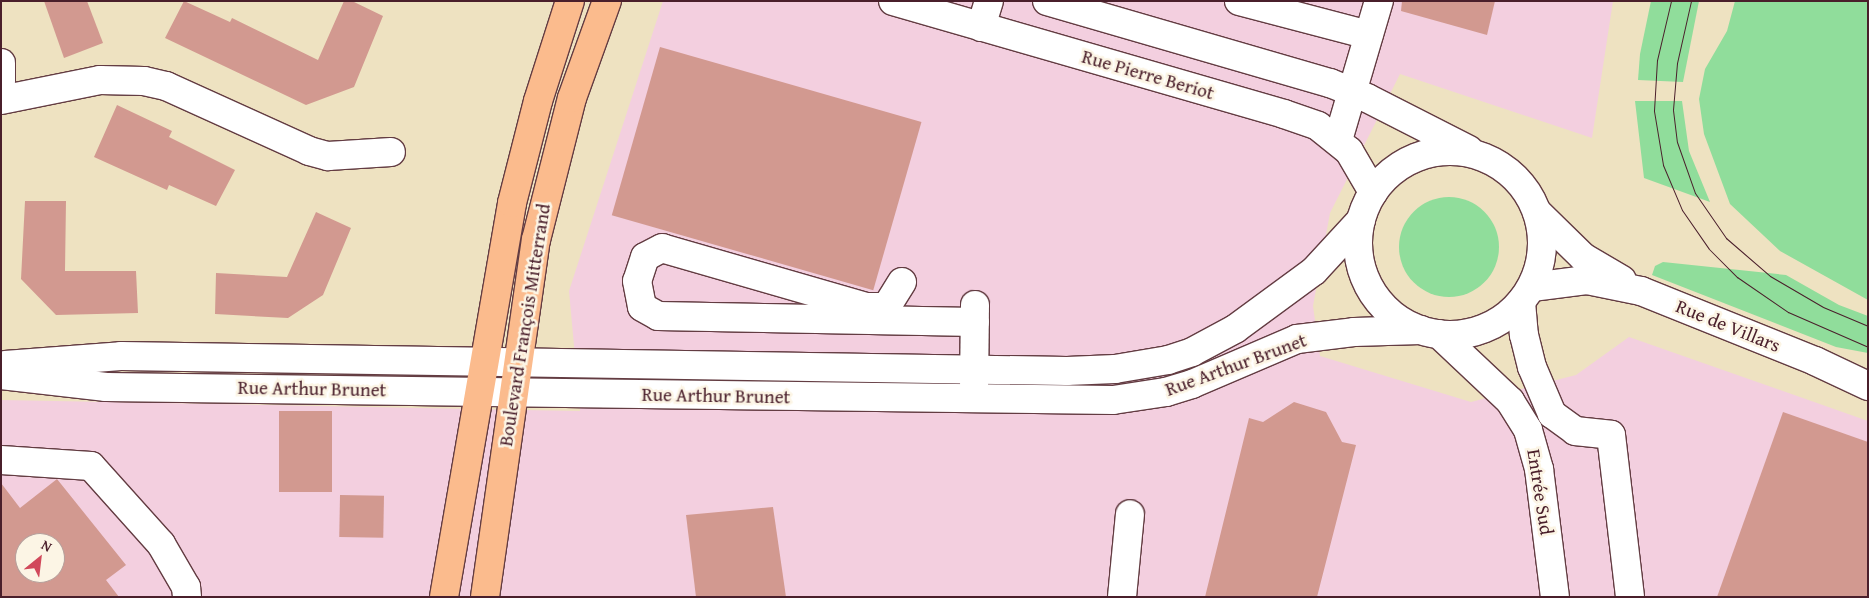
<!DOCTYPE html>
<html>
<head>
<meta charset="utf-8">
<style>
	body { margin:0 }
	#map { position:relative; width:1869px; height:598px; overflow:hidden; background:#eee2c1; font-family:"Gentium Book Plus",serif }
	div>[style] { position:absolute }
	.built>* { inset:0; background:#f3cfdf }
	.green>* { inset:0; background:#90dd9b }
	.round { border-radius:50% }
	.building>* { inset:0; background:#d29990; transform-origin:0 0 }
	.roads { filter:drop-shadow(1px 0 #633c42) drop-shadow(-1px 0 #633c42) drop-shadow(0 1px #633c42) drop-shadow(0 -1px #633c42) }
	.minor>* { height:28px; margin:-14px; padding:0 14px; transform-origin:14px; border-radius:14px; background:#fff }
	.minor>.ring { margin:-14px; padding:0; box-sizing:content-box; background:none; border:28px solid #fff; border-radius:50% }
	.major>* { height:28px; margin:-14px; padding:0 14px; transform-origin:14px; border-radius:14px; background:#fbbb8d }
	.tram>* { height:1px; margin:-0.5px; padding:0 0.5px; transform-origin:0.5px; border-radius:0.5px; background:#4a1f2b }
	span { translate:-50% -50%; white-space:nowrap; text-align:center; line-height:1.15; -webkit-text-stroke:5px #fcf5e5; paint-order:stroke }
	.street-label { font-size:19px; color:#4a1f2b }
	.frame { position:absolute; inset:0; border:2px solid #4a1f2b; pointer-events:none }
	.north { position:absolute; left:15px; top:533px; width:50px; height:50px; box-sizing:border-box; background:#fcf5e5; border:1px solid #b59f9b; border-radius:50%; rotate:29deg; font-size:14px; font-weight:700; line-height:20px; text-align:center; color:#4a1f2b }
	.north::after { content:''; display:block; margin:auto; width:18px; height:22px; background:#d1495b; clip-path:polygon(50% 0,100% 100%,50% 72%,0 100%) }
</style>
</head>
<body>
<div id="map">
	<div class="built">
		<i style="clip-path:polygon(evenodd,663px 1px,1613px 1px,1592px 138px,1400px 74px,1330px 213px,1313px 306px,1320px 356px,1471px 402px,1576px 375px,1629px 337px,1868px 421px,1868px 597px,1px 597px,1px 400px,580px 411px,569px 291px,663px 1px,25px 543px,55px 543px,55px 573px,25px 573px,25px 543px)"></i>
	</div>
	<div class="green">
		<i style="clip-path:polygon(1651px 1px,1699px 1px,1683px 82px,1638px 80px,1640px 54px)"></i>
		<i style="clip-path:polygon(1735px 1px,1868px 1px,1868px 300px,1780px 251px,1730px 204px,1704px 134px,1699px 99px,1705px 69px,1727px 31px)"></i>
		<i style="clip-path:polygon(1635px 101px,1682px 101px,1689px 151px,1710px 202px,1644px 178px)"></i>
		<i class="round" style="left:1399px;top:197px;width:100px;height:100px"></i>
		<i style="clip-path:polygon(1663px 262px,1786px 275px,1839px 305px,1868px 316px,1868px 353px,1836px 347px,1652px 275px,1655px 266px)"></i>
	</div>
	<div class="building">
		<i style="clip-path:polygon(44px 1px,87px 1px,103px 43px,64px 58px)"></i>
		<i style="clip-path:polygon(184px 1px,230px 22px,232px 18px,318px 60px,344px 1px,352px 1px,383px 16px,354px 87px,306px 105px,165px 38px)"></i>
		<i style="clip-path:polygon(1402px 1px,1495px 1px,1487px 35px,1401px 11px)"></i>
		<i style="left:660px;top:47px;width:272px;height:175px;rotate:16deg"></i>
		<i style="clip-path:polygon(117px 105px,172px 131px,169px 137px,235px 170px,216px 206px,169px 185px,167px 190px,94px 157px)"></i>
		<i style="clip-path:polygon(25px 201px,66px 201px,65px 271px,136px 271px,138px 313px,56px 315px,21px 279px)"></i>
		<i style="clip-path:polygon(316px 212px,351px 228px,323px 295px,288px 318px,215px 314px,216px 273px,287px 277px)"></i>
		<i style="clip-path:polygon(1294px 402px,1326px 412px,1342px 442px,1356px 445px,1317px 597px,1205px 597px,1249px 418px,1263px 422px)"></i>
		<i style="left:279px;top:411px;width:53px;height:81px"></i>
		<i style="clip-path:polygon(1783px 412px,1868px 442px,1868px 597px,1717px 597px)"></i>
		<i style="clip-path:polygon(evenodd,57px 479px,126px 565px,106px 580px,119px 597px,1px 597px,1px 483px,20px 508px,57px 479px,25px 543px,55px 543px,55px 573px,25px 573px,25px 543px)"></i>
		<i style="left:340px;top:495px;width:44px;height:42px;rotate:1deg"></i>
		<i style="clip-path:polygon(773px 507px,786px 597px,696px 597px,686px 515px)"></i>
	</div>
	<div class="roads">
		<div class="minor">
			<i style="left:893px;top:1px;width:407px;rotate:16.1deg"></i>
			<i style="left:1284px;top:114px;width:36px;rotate:19deg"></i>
			<i style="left:1318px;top:126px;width:40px;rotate:39deg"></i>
			<i style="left:1349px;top:151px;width:48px;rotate:59.7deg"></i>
			<i style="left:1047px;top:1px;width:295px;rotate:16.2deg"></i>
			<i style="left:1330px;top:83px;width:40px;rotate:22deg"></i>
			<i style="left:1367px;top:98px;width:114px;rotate:27deg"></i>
			<i style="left:1239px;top:1px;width:134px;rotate:14.7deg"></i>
			<i style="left:981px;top:27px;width:27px;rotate:-73deg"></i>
			<i style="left:1px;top:63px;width:19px;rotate:90deg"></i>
			<i style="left:1px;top:100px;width:101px;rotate:-11.4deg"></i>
			<i style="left:100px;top:80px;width:44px;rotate:1.3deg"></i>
			<i style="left:144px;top:81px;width:23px;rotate:13deg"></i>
			<i style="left:166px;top:86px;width:157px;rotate:24.4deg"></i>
			<i style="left:309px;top:151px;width:20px;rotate:15deg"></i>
			<i style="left:328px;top:156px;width:63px;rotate:-3.6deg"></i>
			<i style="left:1338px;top:140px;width:145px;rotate:-73.6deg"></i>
			<i class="ring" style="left:1358px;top:151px;width:156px;height:156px"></i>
			<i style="left:1537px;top:212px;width:64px;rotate:44.4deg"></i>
			<i style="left:1583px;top:257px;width:45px;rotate:30.5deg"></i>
			<i style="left:902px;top:282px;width:26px;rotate:122deg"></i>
			<i style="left:888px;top:304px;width:7px;rotate:153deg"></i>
			<i style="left:882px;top:307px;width:16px;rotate:180deg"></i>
			<i style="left:866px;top:307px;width:212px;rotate:-163.9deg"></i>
			<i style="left:662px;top:248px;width:19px;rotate:152deg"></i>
			<i style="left:645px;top:257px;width:25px;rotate:108deg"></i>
			<i style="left:637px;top:281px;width:26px;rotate:79deg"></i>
			<i style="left:642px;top:307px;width:18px;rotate:29deg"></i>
			<i style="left:658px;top:316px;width:317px;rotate:1.1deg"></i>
			<i style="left:1532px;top:287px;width:55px;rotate:-7.3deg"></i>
			<i style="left:1587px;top:280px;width:55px;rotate:11.5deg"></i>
			<i style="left:1641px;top:291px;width:188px;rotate:21.9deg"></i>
			<i style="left:1815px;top:361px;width:59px;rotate:25.3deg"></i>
			<i style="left:1521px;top:302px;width:33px;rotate:85deg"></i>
			<i style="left:1524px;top:335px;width:33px;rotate:76deg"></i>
			<i style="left:1532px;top:367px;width:51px;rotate:66.9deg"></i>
			<i style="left:1552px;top:414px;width:29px;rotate:36deg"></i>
			<i style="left:1575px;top:431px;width:36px;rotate:6deg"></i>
			<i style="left:1611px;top:435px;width:163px;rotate:83.3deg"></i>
			<i style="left:1439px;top:334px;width:98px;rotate:43.3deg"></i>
			<i style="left:1510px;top:401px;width:34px;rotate:58deg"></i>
			<i style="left:1528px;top:430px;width:41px;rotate:74.2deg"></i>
			<i style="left:1539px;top:469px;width:129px;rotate:82.9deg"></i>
			<i style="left:5px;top:365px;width:116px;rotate:-4.4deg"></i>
			<i style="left:121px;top:356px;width:946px;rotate:0.91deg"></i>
			<i style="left:1067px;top:371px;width:48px;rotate:-2.4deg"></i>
			<i style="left:1115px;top:369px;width:54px;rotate:-9.6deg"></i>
			<i style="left:1168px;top:360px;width:25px;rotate:-18deg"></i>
			<i style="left:1192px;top:352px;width:49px;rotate:-28.1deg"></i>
			<i style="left:1235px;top:329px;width:98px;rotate:-36.3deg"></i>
			<i style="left:1314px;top:271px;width:69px;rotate:-47.3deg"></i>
			<i style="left:1px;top:375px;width:106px;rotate:6.5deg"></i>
			<i style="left:106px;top:387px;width:1007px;rotate:0.74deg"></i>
			<i style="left:1113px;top:400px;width:54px;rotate:-8.6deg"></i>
			<i style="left:1166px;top:392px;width:27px;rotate:-17deg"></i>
			<i style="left:1192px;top:384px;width:114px;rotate:-23.2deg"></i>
			<i style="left:1297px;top:339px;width:57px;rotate:-7deg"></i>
			<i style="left:1354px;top:332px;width:67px;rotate:-1.7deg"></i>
			<i style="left:974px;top:387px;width:82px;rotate:-89.3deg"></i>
			<i style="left:1px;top:460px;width:90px;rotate:3.8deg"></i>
			<i style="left:91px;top:466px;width:105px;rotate:48.1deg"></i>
			<i style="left:161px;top:544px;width:50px;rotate:59.8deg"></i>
			<i style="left:186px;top:587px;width:10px;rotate:84deg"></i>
			<i style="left:1122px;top:597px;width:83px;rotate:-84.5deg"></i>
		</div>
		<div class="major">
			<i style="left:444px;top:597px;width:400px;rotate:-80.2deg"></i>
			<i style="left:512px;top:203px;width:105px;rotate:-75.7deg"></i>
			<i style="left:538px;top:101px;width:105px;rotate:-72.3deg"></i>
			<i style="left:485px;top:597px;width:361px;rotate:-81.9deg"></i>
			<i style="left:536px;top:240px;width:146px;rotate:-75.8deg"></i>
			<i style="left:572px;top:98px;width:103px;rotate:-70.2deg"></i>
		</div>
	</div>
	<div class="tram">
		<i style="left:1671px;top:1px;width:61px;rotate:103.3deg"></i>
		<i style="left:1657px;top:60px;width:51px;rotate:93.4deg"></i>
		<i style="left:1654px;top:111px;width:55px;rotate:80.5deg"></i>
		<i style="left:1663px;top:165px;width:49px;rotate:67.1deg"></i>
		<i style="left:1682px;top:210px;width:47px;rotate:55.3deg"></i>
		<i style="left:1709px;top:249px;width:40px;rotate:45deg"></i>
		<i style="left:1737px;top:277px;width:62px;rotate:34.5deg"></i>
		<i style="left:1788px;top:312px;width:87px;rotate:23.6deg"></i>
		<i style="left:1691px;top:1px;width:64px;rotate:102.7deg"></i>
		<i style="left:1677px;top:63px;width:47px;rotate:94.9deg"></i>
		<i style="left:1673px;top:110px;width:32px;rotate:83deg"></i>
		<i style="left:1677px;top:142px;width:54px;rotate:70.6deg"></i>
		<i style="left:1695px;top:193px;width:55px;rotate:55.4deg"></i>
		<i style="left:1726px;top:238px;width:58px;rotate:40.8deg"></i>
		<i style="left:1770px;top:276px;width:61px;rotate:30.3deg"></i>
		<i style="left:1823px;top:307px;width:49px;rotate:22.9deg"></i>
	</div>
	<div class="street-label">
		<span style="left:1148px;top:75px;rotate:16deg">Rue Pierre Beriot</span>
		<span style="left:525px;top:325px;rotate:-81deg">Boulevard François Mitterrand</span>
		<span style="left:1728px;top:326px;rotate:22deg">Rue de Villars</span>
		<span style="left:1236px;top:365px;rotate:-20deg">Rue Arthur Brunet</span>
		<span style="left:312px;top:389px;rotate:1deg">Rue Arthur Brunet</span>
		<span style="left:716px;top:396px;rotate:1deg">Rue Arthur Brunet</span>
		<span style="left:1540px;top:492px;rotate:81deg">Entrée Sud</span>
	</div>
	<div class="frame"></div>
	<div class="north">N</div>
</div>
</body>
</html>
